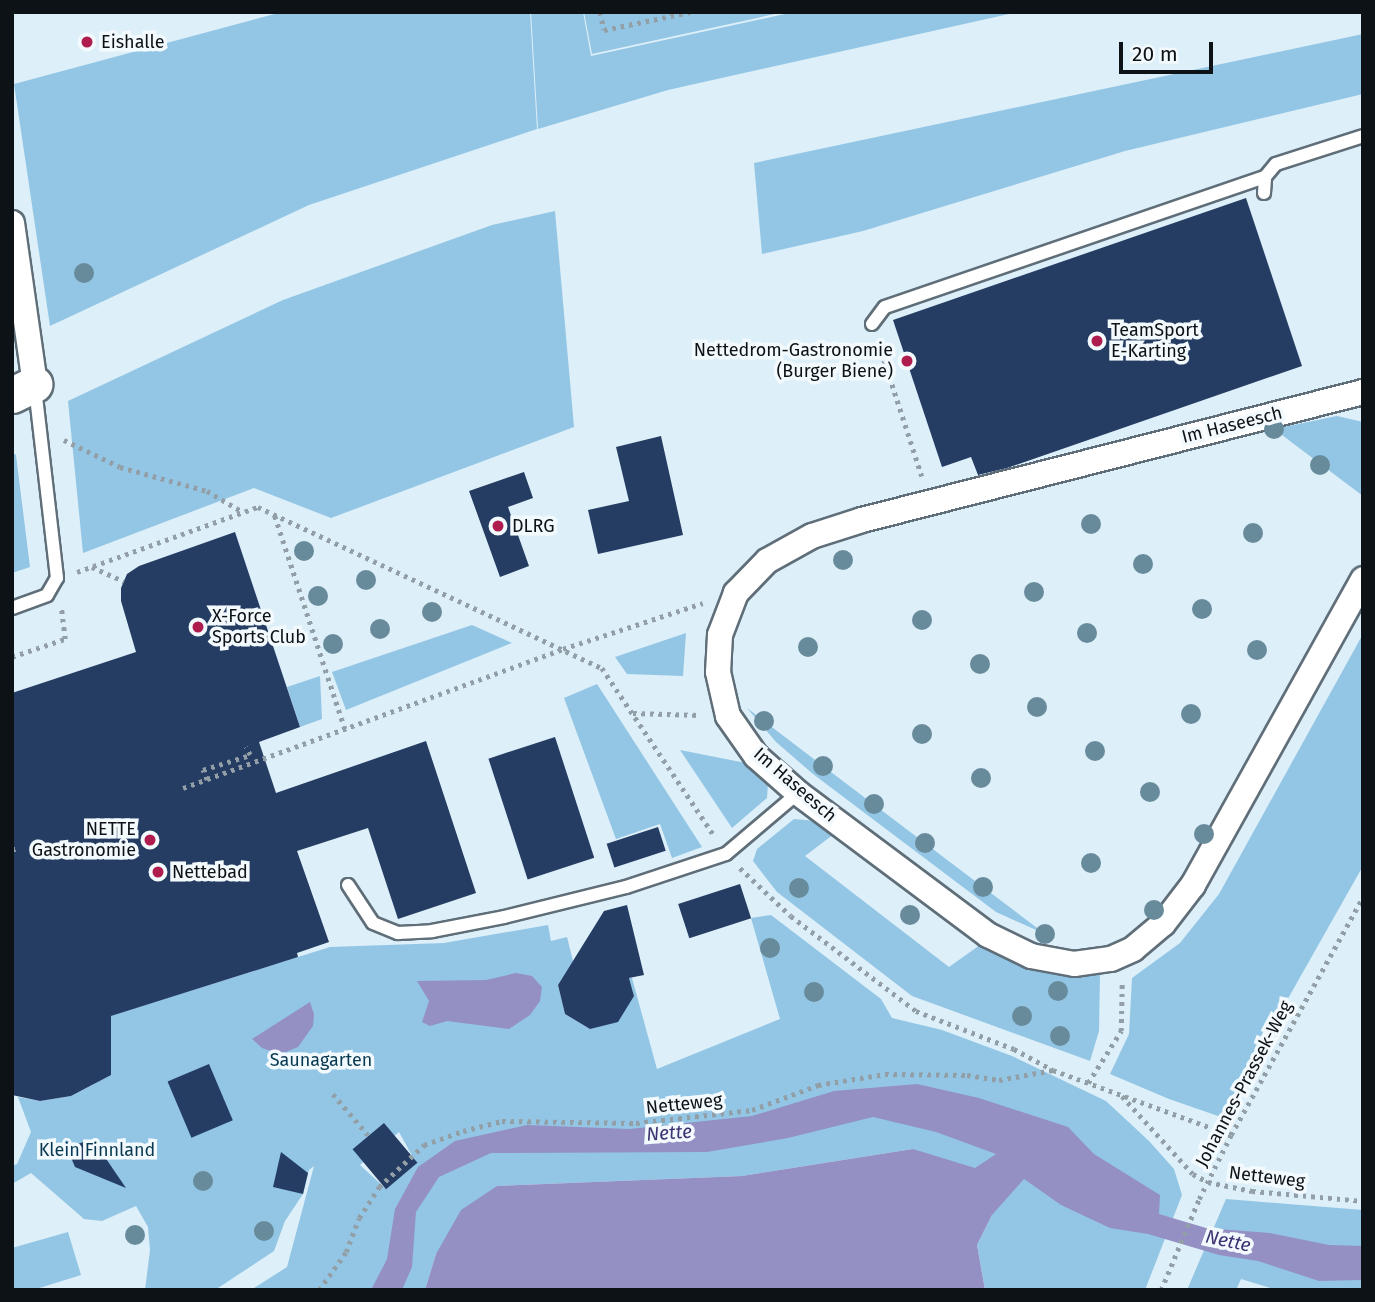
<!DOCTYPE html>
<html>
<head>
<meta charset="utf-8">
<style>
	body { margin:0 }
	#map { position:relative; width:1375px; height:1302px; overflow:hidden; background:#ddeff9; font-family:"Fira Sans",sans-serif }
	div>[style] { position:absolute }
	.green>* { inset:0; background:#93c6e5 }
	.water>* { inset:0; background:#9490c3 }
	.building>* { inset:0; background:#253c63; transform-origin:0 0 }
	.path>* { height:4.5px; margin-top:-2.25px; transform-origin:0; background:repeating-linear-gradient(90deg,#929fa7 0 3.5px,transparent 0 8.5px) }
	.roads { filter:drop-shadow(2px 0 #5f6e78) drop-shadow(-2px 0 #5f6e78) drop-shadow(0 2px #5f6e78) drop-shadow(0 -2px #5f6e78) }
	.lane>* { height:12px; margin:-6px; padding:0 6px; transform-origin:6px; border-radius:6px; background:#fff }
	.street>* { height:24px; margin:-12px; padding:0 12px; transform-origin:12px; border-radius:12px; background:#fff }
	.secondary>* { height:35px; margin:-17.5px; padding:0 17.5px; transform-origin:17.5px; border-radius:17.5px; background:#fff }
	.trees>* { width:20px; height:20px; margin:-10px; border-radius:50%; background:#688b9c }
	.dots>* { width:19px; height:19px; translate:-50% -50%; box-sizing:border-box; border:4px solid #f3fafe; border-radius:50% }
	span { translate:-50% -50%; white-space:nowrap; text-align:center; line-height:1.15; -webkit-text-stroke:7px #f3fafe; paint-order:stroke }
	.poi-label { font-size:18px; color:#0c1216 }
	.left { translate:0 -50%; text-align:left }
	.right { translate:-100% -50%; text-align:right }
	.street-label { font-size:18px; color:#0c1216 }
	.park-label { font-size:18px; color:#093950 }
	.water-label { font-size:19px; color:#3e3372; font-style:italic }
	.frame { position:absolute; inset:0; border:14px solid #0c1216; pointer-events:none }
	.scale { position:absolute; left:1119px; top:42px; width:94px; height:32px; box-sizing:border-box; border:4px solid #0c1216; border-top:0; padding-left:9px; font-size:21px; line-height:24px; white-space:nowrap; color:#0c1216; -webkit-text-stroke:5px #f3fafe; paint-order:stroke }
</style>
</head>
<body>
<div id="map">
	<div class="green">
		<i style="clip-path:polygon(282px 12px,530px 12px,537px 129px,309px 205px,50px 326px,14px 84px)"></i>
		<i style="clip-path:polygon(531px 12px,583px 12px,591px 56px,794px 12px,1018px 12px,668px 90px,538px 129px)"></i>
		<i style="clip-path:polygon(584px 12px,784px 12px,592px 54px)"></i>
		<i style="clip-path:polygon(1363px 34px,1363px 94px,1125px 151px,863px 231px,762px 254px,754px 163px)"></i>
		<i style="clip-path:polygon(555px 211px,574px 427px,331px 518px,254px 488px,83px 553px,68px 401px,283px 300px,492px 225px)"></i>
		<i style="clip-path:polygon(1337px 416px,1363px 422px,1363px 496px,1274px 429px)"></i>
		<i style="clip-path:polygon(12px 452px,16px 455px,30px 567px,12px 573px)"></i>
		<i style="clip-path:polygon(472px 625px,512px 643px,346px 710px,332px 672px)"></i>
		<i style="clip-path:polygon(686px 633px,683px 676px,627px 674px,615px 657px)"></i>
		<i style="clip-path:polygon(1363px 634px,1363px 866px,1221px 1117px,1169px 1099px,1110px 1074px,1129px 1034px,1132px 978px,1180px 943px,1219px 894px)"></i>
		<i style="clip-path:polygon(320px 676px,322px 719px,300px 727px,287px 687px)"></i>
		<i style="clip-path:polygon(597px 684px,702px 847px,672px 858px,660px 824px,616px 839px,564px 698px)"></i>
		<i style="clip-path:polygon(747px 708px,823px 766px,1045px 934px,996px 912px,813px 774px,776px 742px)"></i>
		<i style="clip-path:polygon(680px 750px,746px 763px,768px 783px,767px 798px,732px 828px)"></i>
		<i style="clip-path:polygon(794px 819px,816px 821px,834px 834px,805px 856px,949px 967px,980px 945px,1045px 972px,1074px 976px,1100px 974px,1099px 1031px,1090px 1061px,912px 996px,777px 892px,753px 861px,757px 849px)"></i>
		<i style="clip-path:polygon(evenodd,771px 915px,881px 999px,892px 1018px,942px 1030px,1012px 1056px,1106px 1101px,1149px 1141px,1174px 1169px,1182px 1195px,1145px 1290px,985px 1290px,977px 1245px,992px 1215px,913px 1149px,742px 1176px,497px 1186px,436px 1254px,425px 1290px,251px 1290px,287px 1267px,314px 1166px,309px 1170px,303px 1194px,285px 1221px,274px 1251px,215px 1290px,145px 1290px,150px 1250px,148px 1227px,136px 1206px,102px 1221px,84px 1219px,31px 1173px,12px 1184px,12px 1166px,17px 1164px,31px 1132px,18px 1097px,40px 1101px,71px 1096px,94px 1084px,111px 1061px,111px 1041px,94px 1021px,330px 947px,444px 943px,548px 925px,551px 941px,567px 937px,573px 961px,558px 985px,565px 1014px,590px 1029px,634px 996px,629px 978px,632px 978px,657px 1069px,780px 1019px,751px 918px,771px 915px,399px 1132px,416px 1163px,385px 1188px,360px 1165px,399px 1132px)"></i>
		<i style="clip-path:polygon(1226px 1199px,1363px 1210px,1363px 1290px,1277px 1290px,1241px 1279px,1236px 1290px,1187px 1290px)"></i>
		<i style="clip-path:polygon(68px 1232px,81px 1275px,33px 1290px,12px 1290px,12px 1248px)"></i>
	</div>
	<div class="water">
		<i style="clip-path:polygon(516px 973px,532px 976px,542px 987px,540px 1001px,530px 1015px,509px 1029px,447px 1021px,430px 1026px,422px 1022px,429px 1001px,417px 981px,486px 980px)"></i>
		<i style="clip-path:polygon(310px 1002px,314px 1014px,313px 1026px,298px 1047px,286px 1052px,274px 1052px,262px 1048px,252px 1039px)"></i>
		<i style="clip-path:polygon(917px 1084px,979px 1098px,1068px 1127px,1094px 1154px,1160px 1195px,1159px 1214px,1206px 1228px,1270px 1233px,1329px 1245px,1363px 1246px,1363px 1280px,1319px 1281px,1258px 1261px,1219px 1255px,1148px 1234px,1110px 1228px,1061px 1205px,1024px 1179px,992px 1215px,977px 1245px,985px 1290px,425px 1290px,436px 1254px,461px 1210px,497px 1186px,742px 1176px,913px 1149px,975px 1168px,996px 1154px,936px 1132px,873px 1117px,788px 1138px,707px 1152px,491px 1153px,439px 1177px,416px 1212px,412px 1267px,402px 1290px,371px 1290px,387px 1259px,395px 1209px,418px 1167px,455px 1141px,527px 1125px,629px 1129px,752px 1116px,834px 1091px)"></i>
	</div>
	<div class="building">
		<i style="clip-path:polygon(1246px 198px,1302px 366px,1007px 468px,978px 475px,971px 457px,942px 467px,893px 320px)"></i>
		<i style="clip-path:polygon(661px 436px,683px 535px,598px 554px,588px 510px,629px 501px,616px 447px)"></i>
		<i style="clip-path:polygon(524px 472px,533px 498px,508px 507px,529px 566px,500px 577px,469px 491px)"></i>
		<i style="clip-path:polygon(235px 532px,300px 727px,259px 742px,276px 793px,426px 741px,476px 893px,398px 919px,368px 828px,297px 851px,329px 942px,297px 953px,298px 957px,111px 1016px,111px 1075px,71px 1096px,40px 1101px,12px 1095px,12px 693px,136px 652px,121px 601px,121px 588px,127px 574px,139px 566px)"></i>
		<i style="left:555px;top:737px;width:127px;height:70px;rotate:72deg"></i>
		<i style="left:658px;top:827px;width:25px;height:54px;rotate:72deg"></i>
		<i style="left:740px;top:884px;width:36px;height:65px;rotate:72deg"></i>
		<i style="clip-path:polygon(627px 905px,644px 975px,629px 978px,634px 996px,618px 1022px,590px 1029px,565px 1014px,558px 985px,604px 911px)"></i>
		<i style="left:209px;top:1064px;width:61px;height:45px;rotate:67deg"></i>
		<i style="left:384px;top:1123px;width:52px;height:41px;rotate:50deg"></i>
		<i style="clip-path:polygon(86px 1141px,98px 1147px,126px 1188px,75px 1167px,67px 1148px)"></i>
		<i style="clip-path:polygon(281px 1152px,308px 1173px,303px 1194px,273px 1187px)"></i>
	</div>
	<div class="path">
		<i style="left:600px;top:12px;width:18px;rotate:77deg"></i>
		<i style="left:604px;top:30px;width:88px;rotate:-11.8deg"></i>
		<i style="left:879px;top:344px;width:139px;rotate:72deg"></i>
		<i style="left:64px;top:440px;width:62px;rotate:25.7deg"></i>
		<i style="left:120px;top:467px;width:90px;rotate:15.4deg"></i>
		<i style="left:207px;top:491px;width:42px;rotate:30.3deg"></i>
		<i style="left:275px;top:516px;width:224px;rotate:71.8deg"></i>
		<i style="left:92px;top:567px;width:35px;rotate:24deg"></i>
		<i style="left:77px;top:572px;width:192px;rotate:-19.8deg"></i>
		<i style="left:258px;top:507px;width:380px;rotate:25.1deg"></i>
		<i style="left:602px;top:668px;width:203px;rotate:56.2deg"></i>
		<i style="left:12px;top:657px;width:56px;rotate:-18.8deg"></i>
		<i style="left:65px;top:639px;width:31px;rotate:-97deg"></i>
		<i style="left:633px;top:713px;width:66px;rotate:1.7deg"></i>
		<i style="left:207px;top:780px;width:11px;rotate:-112deg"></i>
		<i style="left:203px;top:770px;width:49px;rotate:-17.7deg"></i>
		<i style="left:250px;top:755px;width:9px;rotate:-117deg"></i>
		<i style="left:183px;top:788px;width:405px;rotate:-20.1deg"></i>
		<i style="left:563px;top:649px;width:147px;rotate:-18.2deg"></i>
		<i style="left:12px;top:850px;width:5px;rotate:-22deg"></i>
		<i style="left:740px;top:868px;width:70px;rotate:43.3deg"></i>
		<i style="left:791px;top:916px;width:157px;rotate:37.2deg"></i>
		<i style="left:916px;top:1011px;width:105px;rotate:21.2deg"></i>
		<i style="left:1014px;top:1049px;width:44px;rotate:28.3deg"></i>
		<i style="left:1053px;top:1070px;width:189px;rotate:20.1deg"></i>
		<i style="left:1088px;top:1083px;width:62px;rotate:-57.6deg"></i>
		<i style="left:1121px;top:1031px;width:47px;rotate:-88.8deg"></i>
		<i style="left:333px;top:1094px;width:54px;rotate:49.5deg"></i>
		<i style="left:1122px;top:1096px;width:105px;rotate:47.7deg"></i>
		<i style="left:1193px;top:1174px;width:17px;rotate:28deg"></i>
		<i style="left:1208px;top:1182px;width:45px;rotate:11.6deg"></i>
		<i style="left:1252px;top:1191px;width:111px;rotate:5.1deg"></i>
		<i style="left:319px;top:1290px;width:47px;rotate:-54.6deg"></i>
		<i style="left:346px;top:1252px;width:36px;rotate:-69deg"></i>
		<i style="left:359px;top:1218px;width:37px;rotate:-57deg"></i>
		<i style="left:379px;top:1187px;width:62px;rotate:-43deg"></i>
		<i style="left:424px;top:1145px;width:41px;rotate:-19.7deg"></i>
		<i style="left:463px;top:1131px;width:40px;rotate:-14.4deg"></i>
		<i style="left:502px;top:1121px;width:134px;rotate:0.9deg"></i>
		<i style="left:636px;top:1123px;width:117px;rotate:-6.4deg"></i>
		<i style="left:752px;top:1110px;width:71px;rotate:-20.7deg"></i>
		<i style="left:818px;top:1085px;width:68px;rotate:-9.3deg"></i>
		<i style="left:885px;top:1074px;width:82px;rotate:0.7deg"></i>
		<i style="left:967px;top:1075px;width:32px;rotate:9deg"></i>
		<i style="left:999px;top:1080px;width:55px;rotate:-10.5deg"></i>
		<i style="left:1161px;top:1290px;width:99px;rotate:-67.3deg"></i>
		<i style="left:1199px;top:1199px;width:72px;rotate:-63.4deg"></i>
		<i style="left:1231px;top:1135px;width:272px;rotate:-61deg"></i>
	</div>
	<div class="roads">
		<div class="lane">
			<i style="left:1264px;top:193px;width:16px;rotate:-86deg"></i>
			<i style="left:1265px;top:177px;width:17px;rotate:-50deg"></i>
			<i style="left:1276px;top:164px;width:91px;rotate:-17.8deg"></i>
			<i style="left:872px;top:324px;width:21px;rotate:-53deg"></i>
			<i style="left:885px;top:307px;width:402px;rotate:-18.9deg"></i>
			<i style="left:12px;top:608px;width:37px;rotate:-20deg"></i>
			<i style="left:47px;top:595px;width:20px;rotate:-60deg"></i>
			<i style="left:57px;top:578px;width:191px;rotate:-96.6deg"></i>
			<i style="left:348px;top:885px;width:45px;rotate:56.7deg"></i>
			<i style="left:373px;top:923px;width:27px;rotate:22deg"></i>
			<i style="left:398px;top:933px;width:34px;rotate:-3deg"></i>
			<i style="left:432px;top:931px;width:73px;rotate:-11deg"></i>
			<i style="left:504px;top:917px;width:126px;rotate:-13.8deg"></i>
			<i style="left:626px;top:887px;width:105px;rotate:-18.3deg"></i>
			<i style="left:726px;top:854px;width:94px;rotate:-40.3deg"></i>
		</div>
		<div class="street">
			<i style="left:12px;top:223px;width:163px;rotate:81.9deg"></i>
			<i style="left:1363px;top:392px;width:517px;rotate:165.67deg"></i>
			<i style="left:862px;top:520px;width:52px;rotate:162.3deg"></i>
			<i style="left:812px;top:536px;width:51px;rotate:150.9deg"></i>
			<i style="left:767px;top:561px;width:45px;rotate:134.1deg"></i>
			<i style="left:736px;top:593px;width:45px;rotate:110.9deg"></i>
			<i style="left:720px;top:635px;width:37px;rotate:93deg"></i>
			<i style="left:718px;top:672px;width:45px;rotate:77.2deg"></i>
			<i style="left:728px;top:716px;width:49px;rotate:55deg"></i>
			<i style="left:756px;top:756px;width:56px;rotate:41.4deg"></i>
			<i style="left:798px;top:793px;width:237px;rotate:36.8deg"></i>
			<i style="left:988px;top:935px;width:48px;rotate:26deg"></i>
			<i style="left:1031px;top:956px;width:44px;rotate:10.5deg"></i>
			<i style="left:1074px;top:964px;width:37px;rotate:-8deg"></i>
			<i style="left:1111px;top:959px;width:24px;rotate:-24deg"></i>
			<i style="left:1133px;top:949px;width:39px;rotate:-40deg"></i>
			<i style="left:1163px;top:924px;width:49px;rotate:-52.4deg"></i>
			<i style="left:1193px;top:885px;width:350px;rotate:-60.9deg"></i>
		</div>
		<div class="secondary">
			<i style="left:12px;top:395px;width:25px;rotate:-26deg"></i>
		</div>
	</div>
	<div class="trees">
		<i style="left:84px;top:273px"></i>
		<i style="left:1274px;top:429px"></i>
		<i style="left:1320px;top:465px"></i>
		<i style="left:1091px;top:524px"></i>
		<i style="left:1253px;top:533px"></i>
		<i style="left:304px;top:551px"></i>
		<i style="left:843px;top:560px"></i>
		<i style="left:1143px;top:564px"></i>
		<i style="left:366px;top:580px"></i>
		<i style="left:1034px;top:592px"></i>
		<i style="left:318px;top:596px"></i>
		<i style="left:1202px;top:609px"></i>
		<i style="left:432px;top:612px"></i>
		<i style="left:922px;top:620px"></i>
		<i style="left:380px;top:629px"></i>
		<i style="left:1087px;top:633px"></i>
		<i style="left:333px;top:644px"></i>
		<i style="left:808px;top:647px"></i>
		<i style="left:1257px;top:650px"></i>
		<i style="left:980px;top:664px"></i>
		<i style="left:1037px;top:707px"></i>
		<i style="left:1191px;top:714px"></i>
		<i style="left:764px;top:721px"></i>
		<i style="left:922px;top:734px"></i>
		<i style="left:1095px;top:751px"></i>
		<i style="left:823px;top:766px"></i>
		<i style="left:981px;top:778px"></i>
		<i style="left:1150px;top:792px"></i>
		<i style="left:874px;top:804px"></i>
		<i style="left:1204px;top:834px"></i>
		<i style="left:925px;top:843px"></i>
		<i style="left:1091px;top:863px"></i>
		<i style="left:983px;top:887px"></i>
		<i style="left:799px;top:888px"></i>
		<i style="left:1154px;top:910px"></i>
		<i style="left:910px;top:915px"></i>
		<i style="left:1045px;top:934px"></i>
		<i style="left:770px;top:948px"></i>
		<i style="left:1058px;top:991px"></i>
		<i style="left:814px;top:992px"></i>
		<i style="left:1022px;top:1016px"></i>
		<i style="left:1060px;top:1036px"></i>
		<i style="left:203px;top:1181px"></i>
		<i style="left:264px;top:1231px"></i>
		<i style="left:135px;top:1235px"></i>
	</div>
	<div class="dots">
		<i style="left:87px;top:42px;background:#af1d4f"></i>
		<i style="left:1097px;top:341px;background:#af1d4f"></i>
		<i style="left:907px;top:361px;background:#af1d4f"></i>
		<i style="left:498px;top:526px;background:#af1d4f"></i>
		<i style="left:198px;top:627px;background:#af1d4f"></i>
		<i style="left:150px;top:840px;background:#af1d4f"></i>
		<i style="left:158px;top:872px;background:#af1d4f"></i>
	</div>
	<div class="poi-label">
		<span class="left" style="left:101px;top:42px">Eishalle</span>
		<span class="left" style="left:1111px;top:341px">TeamSport<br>E-Karting</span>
		<span class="right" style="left:893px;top:361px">Nettedrom-Gastronomie<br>(Burger Biene)</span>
		<span class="left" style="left:512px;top:526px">DLRG</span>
		<span class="left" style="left:212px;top:627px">X-Force<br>Sports Club</span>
		<span class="right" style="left:136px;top:840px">NETTE<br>Gastronomie</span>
		<span class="left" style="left:172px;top:872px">Nettebad</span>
	</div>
	<div class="street-label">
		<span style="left:1232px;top:425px;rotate:-14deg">Im Haseesch</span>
		<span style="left:795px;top:785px;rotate:41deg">Im Haseesch</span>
		<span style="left:1244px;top:1084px;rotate:-62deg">Johannes-Prassek-Weg</span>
		<span style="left:684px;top:1104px;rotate:-6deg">Netteweg</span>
		<span style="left:1267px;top:1177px;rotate:7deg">Netteweg</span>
	</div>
	<div class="park-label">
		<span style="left:321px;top:1060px">Saunagarten</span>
		<span style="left:97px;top:1150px">Klein Finnland</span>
	</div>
	<div class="water-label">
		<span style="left:669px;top:1133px;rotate:-4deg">Nette</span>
		<span style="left:1228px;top:1241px;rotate:12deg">Nette</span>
	</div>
	<div class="frame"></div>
	<div class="scale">20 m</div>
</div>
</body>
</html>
